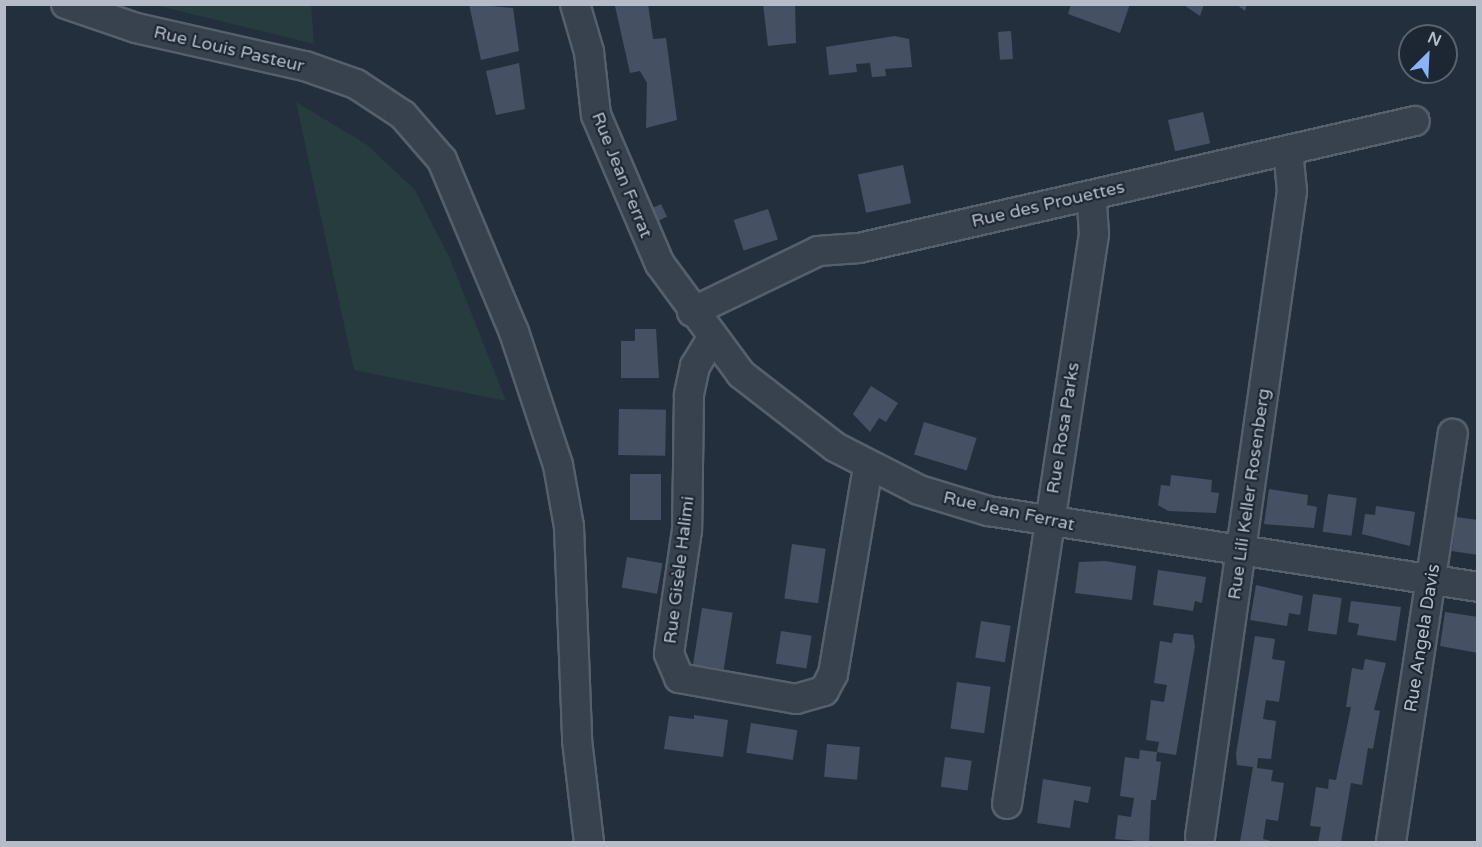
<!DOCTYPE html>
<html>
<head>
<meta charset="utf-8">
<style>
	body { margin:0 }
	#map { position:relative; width:1482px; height:847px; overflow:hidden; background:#242f3e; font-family:"Varela Round",sans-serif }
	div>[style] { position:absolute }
	.green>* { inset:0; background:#263c3f }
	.building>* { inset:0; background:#455162; transform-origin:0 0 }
	.roads { filter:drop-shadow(2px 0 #565f6c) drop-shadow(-2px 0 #565f6c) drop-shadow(0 2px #565f6c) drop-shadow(0 -2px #565f6c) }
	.minor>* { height:28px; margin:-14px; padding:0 14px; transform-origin:14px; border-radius:14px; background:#38414e }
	span { translate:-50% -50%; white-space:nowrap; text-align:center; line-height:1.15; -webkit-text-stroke:4.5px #1d2633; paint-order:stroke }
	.street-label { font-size:18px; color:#b4bcc9 }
	.frame { position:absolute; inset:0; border:6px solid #b4bcc9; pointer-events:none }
	.north { position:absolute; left:1398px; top:24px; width:60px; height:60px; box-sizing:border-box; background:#1d2633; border:2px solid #59626f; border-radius:50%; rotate:24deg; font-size:16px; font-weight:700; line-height:24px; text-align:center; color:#b4bcc9 }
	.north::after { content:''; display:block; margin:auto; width:21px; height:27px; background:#8ab4f8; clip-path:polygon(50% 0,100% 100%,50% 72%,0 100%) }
</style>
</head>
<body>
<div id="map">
	<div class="green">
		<i style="clip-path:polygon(155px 5px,311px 5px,314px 44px)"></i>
		<i style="clip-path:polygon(296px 102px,366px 144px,415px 190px,450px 259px,506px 401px,354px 370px)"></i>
	</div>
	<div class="building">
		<i style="clip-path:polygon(469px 4px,513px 8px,519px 51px,481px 60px)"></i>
		<i style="clip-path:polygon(648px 4px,653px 39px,666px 38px,677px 120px,646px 128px,647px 83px,640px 71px,630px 73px,615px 6px)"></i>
		<i style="clip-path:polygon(763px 4px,795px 4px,796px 43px,768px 46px)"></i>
		<i style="clip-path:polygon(1071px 4px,1130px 4px,1120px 33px,1068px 14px)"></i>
		<i style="clip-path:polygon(1204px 4px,1200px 16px,1184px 5px,1184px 4px)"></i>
		<i style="clip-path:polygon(1236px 4px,1247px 4px,1245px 11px)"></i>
		<i style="left:1011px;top:31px;width:28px;height:13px;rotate:86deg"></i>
		<i style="clip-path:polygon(895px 36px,909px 39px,912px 67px,885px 69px,886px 76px,872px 77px,870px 63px,856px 64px,857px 72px,829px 75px,826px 47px)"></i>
		<i style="clip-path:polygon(519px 63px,525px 109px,496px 115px,486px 71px)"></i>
		<i style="left:1203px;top:112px;width:32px;height:36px;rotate:77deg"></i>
		<i style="left:903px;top:165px;width:39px;height:46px;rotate:78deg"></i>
		<i style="left:661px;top:204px;width:14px;height:10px;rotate:65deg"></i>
		<i style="left:768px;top:209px;width:32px;height:36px;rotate:72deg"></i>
		<i style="clip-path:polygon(635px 329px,656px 329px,659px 378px,621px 378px,621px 341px,635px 341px)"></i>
		<i style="clip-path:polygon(871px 386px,898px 403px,886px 422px,879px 418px,870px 432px,853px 414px)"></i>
		<i style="left:619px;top:409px;width:47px;height:46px;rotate:1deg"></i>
		<i style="left:924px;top:422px;width:55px;height:34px;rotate:17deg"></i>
		<i style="left:630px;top:474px;width:31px;height:46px"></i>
		<i style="clip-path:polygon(1171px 475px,1212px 480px,1211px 492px,1219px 493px,1216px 513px,1168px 511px,1158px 505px,1161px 485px,1170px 486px)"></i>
		<i style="clip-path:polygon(1269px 489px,1308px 495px,1307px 505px,1317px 507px,1314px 528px,1264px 524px)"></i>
		<i style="left:1328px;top:494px;width:29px;height:38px;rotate:8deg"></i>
		<i style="clip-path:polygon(1376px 506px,1415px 512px,1410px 546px,1362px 534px,1365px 514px,1375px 515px)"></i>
		<i style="clip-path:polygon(1456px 517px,1478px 520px,1478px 555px,1452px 551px)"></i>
		<i style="left:792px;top:544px;width:34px;height:55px;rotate:8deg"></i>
		<i style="left:627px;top:557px;width:36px;height:31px;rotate:10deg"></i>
		<i style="clip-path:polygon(1105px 561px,1136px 566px,1132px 600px,1075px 593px,1079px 562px)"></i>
		<i style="clip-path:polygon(1158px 570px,1206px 577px,1202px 603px,1195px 601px,1193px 611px,1153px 605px)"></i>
		<i style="clip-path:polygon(1256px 585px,1303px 596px,1300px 615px,1289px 613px,1287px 626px,1250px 620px)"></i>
		<i style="left:1313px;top:594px;width:29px;height:37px;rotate:8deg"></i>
		<i style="clip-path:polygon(1351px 601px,1401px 607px,1396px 641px,1357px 635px,1359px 624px,1348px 622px)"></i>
		<i style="left:702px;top:608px;width:31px;height:57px;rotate:9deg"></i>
		<i style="clip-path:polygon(1445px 612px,1478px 617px,1478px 653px,1440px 646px)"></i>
		<i style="left:981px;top:621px;width:30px;height:37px;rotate:9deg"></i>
		<i style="left:781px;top:631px;width:31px;height:33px;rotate:9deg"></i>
		<i style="clip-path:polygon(1174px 633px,1193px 635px,1195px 646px,1176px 755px,1157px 752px,1159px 742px,1146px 740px,1151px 700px,1164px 702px,1167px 685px,1154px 683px,1160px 641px,1172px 643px)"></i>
		<i style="clip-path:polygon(1255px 636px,1275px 639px,1272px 659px,1285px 661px,1279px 702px,1266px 700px,1263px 719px,1276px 721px,1271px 759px,1258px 758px,1257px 768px,1273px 770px,1271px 781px,1284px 783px,1278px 821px,1266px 819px,1263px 839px,1275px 842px,1240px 842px,1253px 767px,1237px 765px,1236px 754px)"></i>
		<i style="clip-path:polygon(1365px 659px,1386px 663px,1374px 710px,1380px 711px,1373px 749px,1368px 748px,1362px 785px,1351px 783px,1341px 842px,1318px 842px,1321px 827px,1310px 826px,1316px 787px,1328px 789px,1329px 779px,1336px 780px,1351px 707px,1346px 707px,1352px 668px,1363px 670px)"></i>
		<i style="left:957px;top:682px;width:34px;height:47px;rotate:8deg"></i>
		<i style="clip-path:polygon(694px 715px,728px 720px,723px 757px,664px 749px,669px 716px,694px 719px)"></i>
		<i style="left:751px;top:723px;width:47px;height:30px;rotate:9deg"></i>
		<i style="left:827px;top:744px;width:33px;height:33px;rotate:5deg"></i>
		<i style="clip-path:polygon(1140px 750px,1157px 752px,1156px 761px,1161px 762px,1156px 800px,1151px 800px,1149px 842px,1115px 839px,1118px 815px,1131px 817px,1134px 798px,1120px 796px,1125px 757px,1139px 759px)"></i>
		<i style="left:945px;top:757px;width:27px;height:30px;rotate:8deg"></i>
		<i style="clip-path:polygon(1043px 779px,1091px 787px,1088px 803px,1074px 800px,1070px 828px,1037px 823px)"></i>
	</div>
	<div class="roads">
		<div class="minor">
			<i style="left:66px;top:4px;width:74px;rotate:18.9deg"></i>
			<i style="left:136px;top:28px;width:173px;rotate:12.7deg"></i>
			<i style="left:305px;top:66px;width:54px;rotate:19.4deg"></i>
			<i style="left:356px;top:84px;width:56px;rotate:33.4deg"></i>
			<i style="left:403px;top:115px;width:60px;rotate:49.1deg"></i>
			<i style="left:442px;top:160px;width:186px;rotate:67.3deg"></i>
			<i style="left:514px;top:332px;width:140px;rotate:71.7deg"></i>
			<i style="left:558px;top:465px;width:63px;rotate:79.9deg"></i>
			<i style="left:569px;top:527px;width:213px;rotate:87.8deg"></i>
			<i style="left:577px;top:740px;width:103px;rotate:83.3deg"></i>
			<i style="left:575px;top:4px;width:50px;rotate:73.7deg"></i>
			<i style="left:589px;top:52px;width:63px;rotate:83.7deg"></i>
			<i style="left:596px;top:115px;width:162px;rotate:66.8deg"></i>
			<i style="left:660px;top:264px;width:137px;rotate:53.6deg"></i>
			<i style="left:741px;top:374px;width:119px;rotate:37.8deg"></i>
			<i style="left:835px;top:447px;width:94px;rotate:27.1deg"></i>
			<i style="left:919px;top:490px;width:72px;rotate:16.9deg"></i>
			<i style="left:988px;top:511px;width:496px;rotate:8.8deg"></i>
			<i style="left:692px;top:312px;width:140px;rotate:-25.8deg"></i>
			<i style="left:818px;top:251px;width:41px;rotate:-4.2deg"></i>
			<i style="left:859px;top:248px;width:570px;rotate:-12.87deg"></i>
			<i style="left:712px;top:338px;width:33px;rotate:121deg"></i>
			<i style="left:695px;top:366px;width:30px;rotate:102deg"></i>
			<i style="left:689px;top:395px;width:135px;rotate:90.8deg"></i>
			<i style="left:687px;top:530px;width:125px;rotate:98.3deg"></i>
			<i style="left:669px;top:654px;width:26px;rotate:67deg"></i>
			<i style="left:679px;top:678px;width:119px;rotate:10.2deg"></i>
			<i style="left:796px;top:699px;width:29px;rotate:-16deg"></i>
			<i style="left:824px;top:691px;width:19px;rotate:-62deg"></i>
			<i style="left:833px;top:674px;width:210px;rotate:-80.4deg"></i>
			<i style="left:1007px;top:804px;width:577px;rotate:-81.32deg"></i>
			<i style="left:1094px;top:234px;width:39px;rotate:-94deg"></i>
			<i style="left:1200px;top:837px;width:653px;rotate:-81.89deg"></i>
			<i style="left:1292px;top:191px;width:41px;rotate:-95.6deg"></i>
			<i style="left:1391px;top:842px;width:413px;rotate:-81.4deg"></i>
		</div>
	</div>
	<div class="street-label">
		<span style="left:229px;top:49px;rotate:13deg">Rue Louis Pasteur</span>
		<span style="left:622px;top:175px;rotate:68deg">Rue Jean Ferrat</span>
		<span style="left:1048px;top:204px;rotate:-13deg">Rue des Prouettes</span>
		<span style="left:1063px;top:428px;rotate:-81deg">Rue Rosa Parks</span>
		<span style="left:1249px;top:494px;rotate:-82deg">Rue Lili Keller Rosenberg</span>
		<span style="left:1009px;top:511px;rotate:12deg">Rue Jean Ferrat</span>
		<span style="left:679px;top:570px;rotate:-83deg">Rue Gisèle Halimi</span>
		<span style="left:1422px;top:638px;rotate:-81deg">Rue Angela Davis</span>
	</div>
	<div class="frame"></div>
	<div class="north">N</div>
</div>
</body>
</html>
